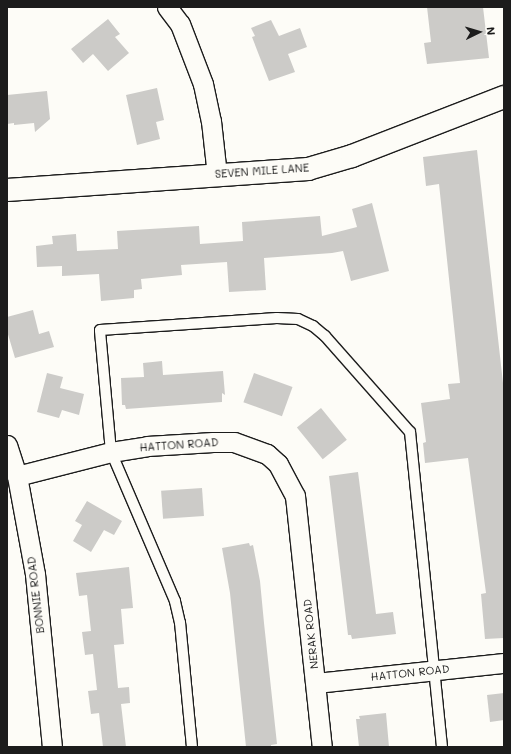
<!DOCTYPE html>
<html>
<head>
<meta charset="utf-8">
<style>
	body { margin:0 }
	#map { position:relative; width:511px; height:754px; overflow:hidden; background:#fdfcf7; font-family:Mali,sans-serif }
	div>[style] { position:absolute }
	.building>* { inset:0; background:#cccbc8; transform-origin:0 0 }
	.roads { filter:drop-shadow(1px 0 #1c1c1c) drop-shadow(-1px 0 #1c1c1c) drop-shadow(0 1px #1c1c1c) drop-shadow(0 -1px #1c1c1c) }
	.service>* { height:10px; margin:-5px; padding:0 5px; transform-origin:5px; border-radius:5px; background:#fdfcf7 }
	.minor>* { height:19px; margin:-9.5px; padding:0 9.5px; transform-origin:9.5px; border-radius:9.5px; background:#fdfcf7 }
	.tertiary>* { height:22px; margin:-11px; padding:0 11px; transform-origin:11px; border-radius:11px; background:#fdfcf7 }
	span { translate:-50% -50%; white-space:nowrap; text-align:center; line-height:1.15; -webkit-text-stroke:3px #fdfcf7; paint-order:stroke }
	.street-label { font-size:11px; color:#1c1c1c }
	.frame { position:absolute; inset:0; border:8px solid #1c1c1c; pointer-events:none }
	.north { position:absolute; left:459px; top:12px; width:40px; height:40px; -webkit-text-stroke:3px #fdfcf7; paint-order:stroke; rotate:85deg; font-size:11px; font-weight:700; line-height:16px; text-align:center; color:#1c1c1c }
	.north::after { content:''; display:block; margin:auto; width:14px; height:18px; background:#1c1c1c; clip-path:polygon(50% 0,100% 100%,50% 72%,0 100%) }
</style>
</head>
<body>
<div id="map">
	<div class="building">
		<i style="clip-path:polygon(427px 7px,483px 7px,489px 58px,427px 64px,424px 43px,431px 42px)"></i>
		<i style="clip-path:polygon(108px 19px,120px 34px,115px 37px,129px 53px,108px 71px,93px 54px,83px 63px,71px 49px)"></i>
		<i style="clip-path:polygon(271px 20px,279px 36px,300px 28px,307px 47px,288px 54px,295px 72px,269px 81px,252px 37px,255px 36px,251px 28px)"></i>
		<i style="clip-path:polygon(157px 88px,164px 120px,156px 122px,160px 139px,137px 145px,126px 95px)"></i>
		<i style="clip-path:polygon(47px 91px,50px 119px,35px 132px,34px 123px,14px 125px,14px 123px,7px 124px,7px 95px)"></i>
		<i style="clip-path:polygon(477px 150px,504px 392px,504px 638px,485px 639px,481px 594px,486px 593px,468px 458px,425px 463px,423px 443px,426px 442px,421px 403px,450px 399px,448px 384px,460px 383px,439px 184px,426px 186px,423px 157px)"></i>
		<i style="clip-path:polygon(372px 203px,389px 271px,351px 281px,343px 251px,332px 253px,264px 258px,266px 290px,229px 292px,227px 262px,181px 265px,182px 275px,141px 279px,142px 289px,134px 290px,134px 298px,101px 301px,99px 274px,62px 276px,62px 266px,37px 267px,36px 246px,53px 244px,52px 236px,76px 234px,77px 251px,118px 249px,117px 231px,199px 226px,200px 244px,243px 241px,242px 222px,320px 216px,322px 236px,357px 227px,352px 209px)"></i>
		<i style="clip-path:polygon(33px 310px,39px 334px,49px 331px,54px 347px,15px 358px,7px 331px,7px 317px)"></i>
		<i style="clip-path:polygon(162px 361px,163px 375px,223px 371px,225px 395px,222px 393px,222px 402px,126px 409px,125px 405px,122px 405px,121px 378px,144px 377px,143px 363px)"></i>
		<i style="clip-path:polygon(47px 373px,63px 377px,60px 388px,84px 394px,79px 415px,62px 410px,59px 418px,37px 412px)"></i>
		<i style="left:254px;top:373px;width:41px;height:31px;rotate:20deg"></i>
		<i style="left:321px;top:408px;width:41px;height:31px;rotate:51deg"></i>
		<i style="clip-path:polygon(358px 472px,376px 614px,393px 612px,396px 634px,352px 639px,351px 635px,348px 635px,329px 476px)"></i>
		<i style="left:202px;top:488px;width:28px;height:41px;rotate:86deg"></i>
		<i style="clip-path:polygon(87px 501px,122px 521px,114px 535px,104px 530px,91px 552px,73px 541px,82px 525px,75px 521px)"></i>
		<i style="clip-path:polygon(249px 543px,250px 546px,253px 545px,260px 581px,264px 623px,277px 744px,271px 745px,271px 747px,246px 747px,230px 593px,222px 548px)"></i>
		<i style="clip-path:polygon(129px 567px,133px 608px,121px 609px,124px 644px,114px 645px,118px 688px,129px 687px,130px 703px,121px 704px,126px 747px,103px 747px,99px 713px,91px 714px,88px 691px,97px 690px,93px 654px,85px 655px,82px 632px,91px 631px,87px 595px,79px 596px,76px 573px)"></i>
		<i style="clip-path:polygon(504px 693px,504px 720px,490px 722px,487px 695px)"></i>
		<i style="clip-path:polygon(386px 713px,389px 747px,359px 747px,356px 719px,360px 719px,359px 716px)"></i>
	</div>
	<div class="roads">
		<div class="service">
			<i style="left:192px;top:747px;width:125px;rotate:-95.5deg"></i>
			<i style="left:180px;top:623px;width:23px;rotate:-103deg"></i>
			<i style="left:175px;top:601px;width:162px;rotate:-113.2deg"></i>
			<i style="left:111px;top:452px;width:122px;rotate:-95.2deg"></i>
			<i style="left:100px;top:330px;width:177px;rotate:-3.9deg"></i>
			<i style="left:277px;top:318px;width:21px;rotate:3deg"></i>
			<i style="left:298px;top:319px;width:17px;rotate:25deg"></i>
			<i style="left:313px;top:326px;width:16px;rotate:40deg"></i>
			<i style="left:325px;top:336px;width:128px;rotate:48.5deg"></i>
			<i style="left:410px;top:432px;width:317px;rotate:84.2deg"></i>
		</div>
		<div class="minor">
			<i style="left:167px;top:7px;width:21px;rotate:53deg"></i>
			<i style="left:180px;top:24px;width:64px;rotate:69deg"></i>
			<i style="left:203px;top:84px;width:38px;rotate:78deg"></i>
			<i style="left:211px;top:121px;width:54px;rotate:83.7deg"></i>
			<i style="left:7px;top:445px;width:33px;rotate:72deg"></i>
			<i style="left:17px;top:476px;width:100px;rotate:79.6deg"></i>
			<i style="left:35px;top:574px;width:174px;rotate:84.4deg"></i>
			<i style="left:17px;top:476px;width:97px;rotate:-14.3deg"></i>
			<i style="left:111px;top:452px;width:36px;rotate:-9deg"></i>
			<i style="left:147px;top:446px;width:66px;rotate:-3.5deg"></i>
			<i style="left:213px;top:442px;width:21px"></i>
			<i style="left:234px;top:442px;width:35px;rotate:20deg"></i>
			<i style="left:267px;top:454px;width:15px;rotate:42deg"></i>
			<i style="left:278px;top:464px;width:36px;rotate:62deg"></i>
			<i style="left:295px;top:496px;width:252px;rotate:83.9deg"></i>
			<i style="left:316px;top:683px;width:189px;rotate:-6.1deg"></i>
		</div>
		<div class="tertiary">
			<i style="left:7px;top:190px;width:302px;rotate:-4deg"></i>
			<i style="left:308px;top:169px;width:46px;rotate:-16.5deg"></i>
			<i style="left:352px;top:156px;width:163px;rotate:-21.2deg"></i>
		</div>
	</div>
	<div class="street-label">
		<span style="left:262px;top:171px;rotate:-4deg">SEVEN MILE LANE</span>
		<span style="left:179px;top:445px;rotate:-4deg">HATTON ROAD</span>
		<span style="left:36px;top:595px;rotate:-97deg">BONNIE ROAD</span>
		<span style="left:311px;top:634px;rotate:-96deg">NERAK ROAD</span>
		<span style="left:410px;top:673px;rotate:-6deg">HATTON ROAD</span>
	</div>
	<div class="frame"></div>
	<div class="north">N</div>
</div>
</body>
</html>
